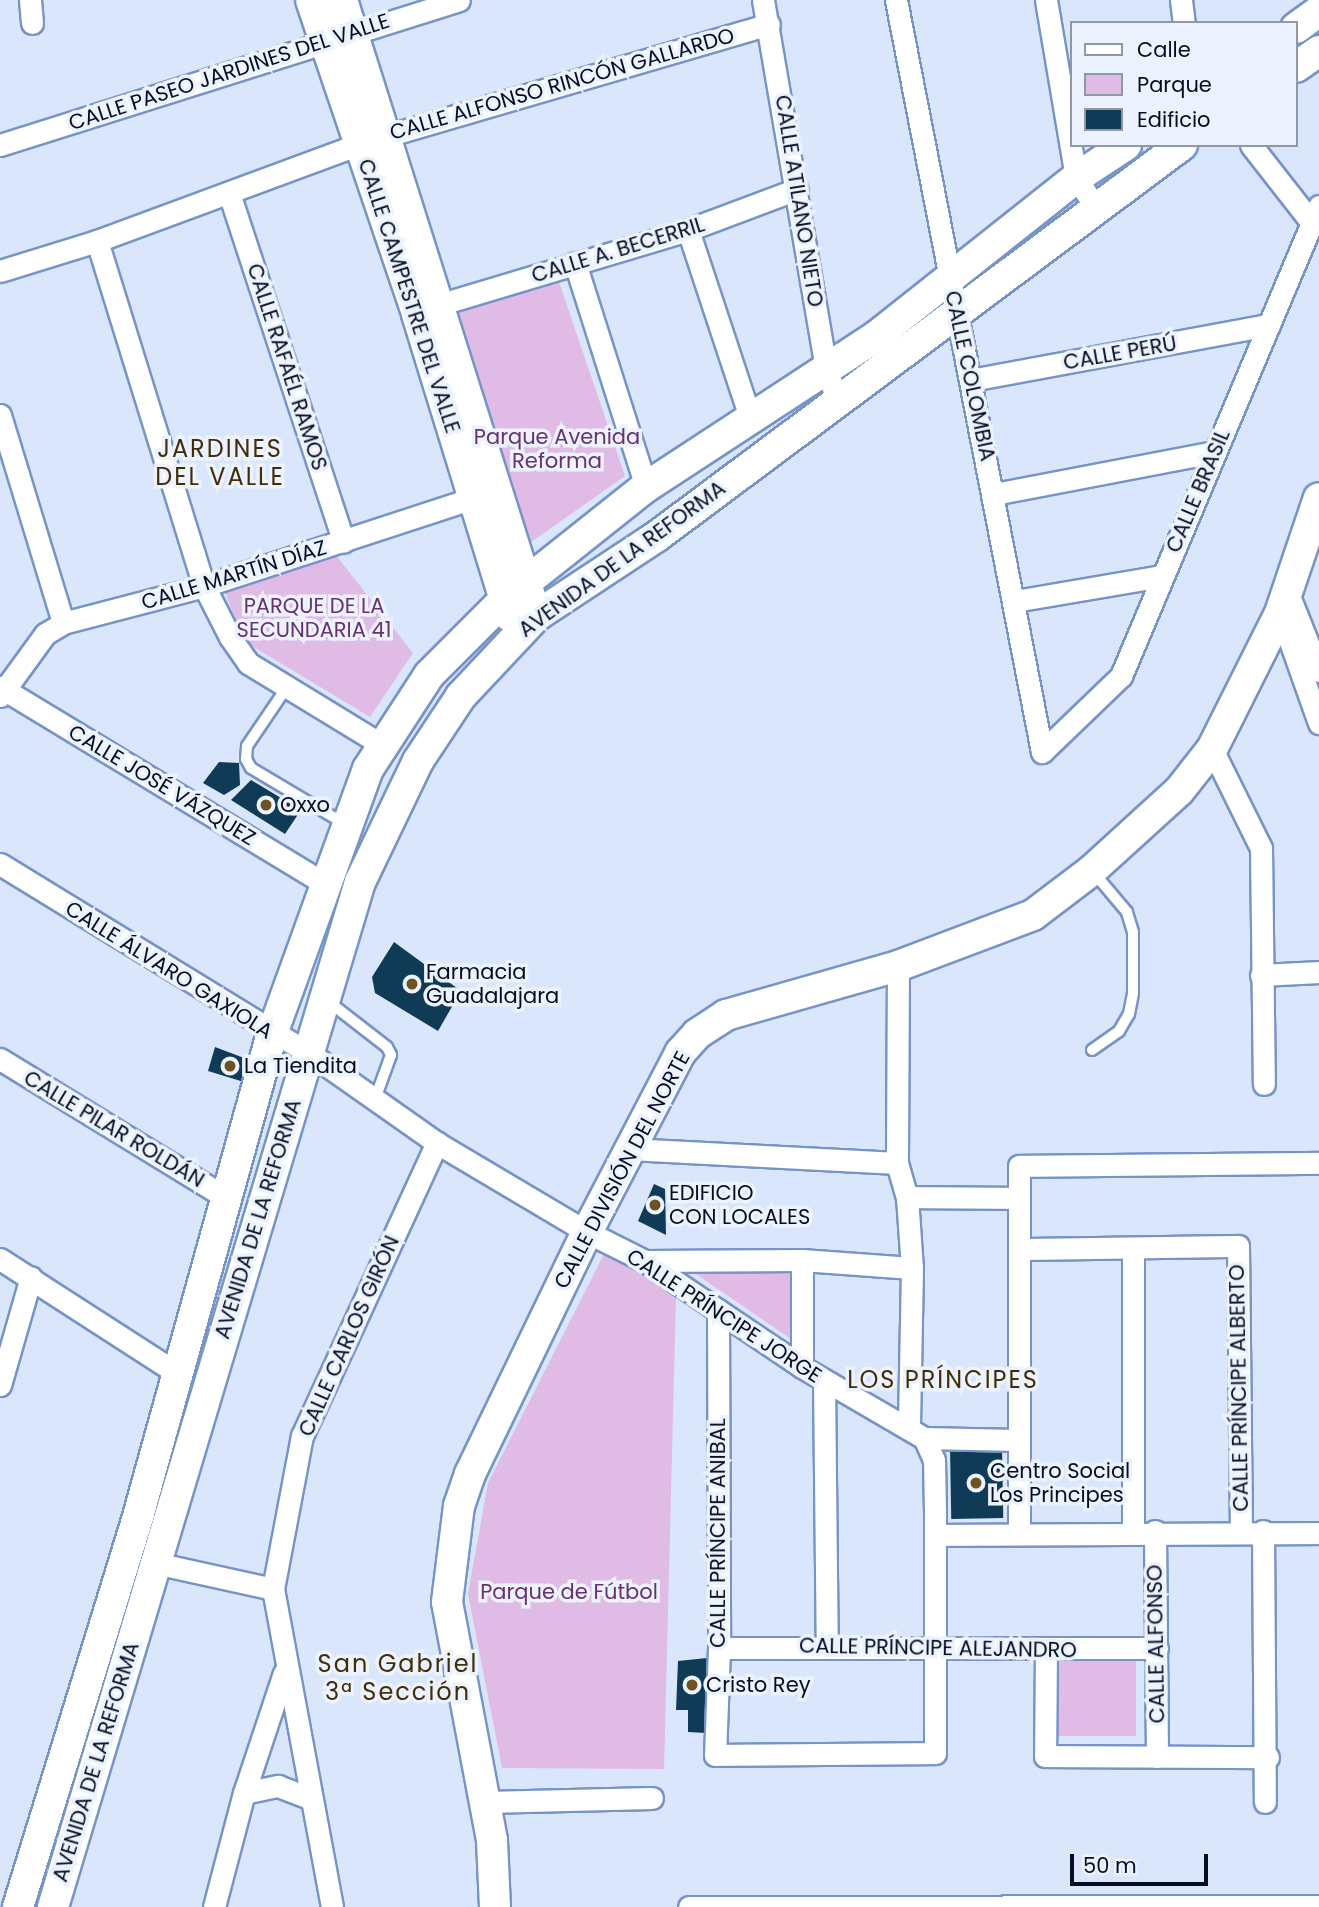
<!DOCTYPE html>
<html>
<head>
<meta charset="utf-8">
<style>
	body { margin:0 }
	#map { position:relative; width:1319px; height:1907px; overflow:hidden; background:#d9e6fc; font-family:Poppins,sans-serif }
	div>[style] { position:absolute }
	.green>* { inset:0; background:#dfbbe5; transform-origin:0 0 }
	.building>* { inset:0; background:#103b56; transform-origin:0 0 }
	.roads { filter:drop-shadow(2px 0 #7794c7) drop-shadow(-2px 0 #7794c7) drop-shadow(0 2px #7794c7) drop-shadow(0 -2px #7794c7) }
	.lane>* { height:10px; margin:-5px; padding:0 5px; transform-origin:5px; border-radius:5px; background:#fff }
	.street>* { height:21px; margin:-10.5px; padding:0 10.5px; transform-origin:10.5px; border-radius:10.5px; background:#fff }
	.secondary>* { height:30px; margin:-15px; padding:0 15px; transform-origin:15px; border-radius:15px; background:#fff }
	.dots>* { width:19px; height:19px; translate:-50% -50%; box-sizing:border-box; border:4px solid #ecf2fe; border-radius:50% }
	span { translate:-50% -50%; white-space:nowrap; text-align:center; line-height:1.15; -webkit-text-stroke:7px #ecf2fe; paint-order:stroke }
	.street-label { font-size:21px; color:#050e20 }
	.park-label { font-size:21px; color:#683172 }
	.poi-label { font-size:21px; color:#050e20 }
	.left { translate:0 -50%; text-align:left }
	.quarter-label { font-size:24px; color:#412e06; letter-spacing:2px }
	.legend { position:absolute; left:1070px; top:21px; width:228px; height:126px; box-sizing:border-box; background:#ecf2fe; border:2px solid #9097a5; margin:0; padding:9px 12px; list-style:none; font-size:21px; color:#050e20 }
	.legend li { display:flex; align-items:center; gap:14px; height:35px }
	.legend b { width:35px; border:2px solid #9097a5 }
	.scale { position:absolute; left:1070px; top:1854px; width:138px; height:32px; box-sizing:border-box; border:4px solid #050e20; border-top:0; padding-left:9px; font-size:21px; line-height:24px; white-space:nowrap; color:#050e20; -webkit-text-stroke:5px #ecf2fe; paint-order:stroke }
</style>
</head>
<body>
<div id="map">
	<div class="green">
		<i style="clip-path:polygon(558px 279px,625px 476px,527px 545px,457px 311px)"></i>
		<i style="clip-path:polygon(335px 554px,413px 653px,370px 717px,244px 641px,223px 587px)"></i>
		<i style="clip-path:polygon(606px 1250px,676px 1296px,664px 1769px,502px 1768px,468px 1594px,488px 1483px)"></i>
		<i style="clip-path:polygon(793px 1266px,791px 1339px,693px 1272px)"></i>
		<i style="left:1049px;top:1653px;width:87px;height:83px"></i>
	</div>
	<div class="building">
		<i style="clip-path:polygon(219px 762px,239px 763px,240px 785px,224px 795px,203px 783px)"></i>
		<i style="clip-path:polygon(251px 780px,301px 810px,285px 834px,231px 800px)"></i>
		<i style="clip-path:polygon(394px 942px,461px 991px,438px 1031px,375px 993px,372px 977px)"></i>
		<i style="clip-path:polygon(215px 1047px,252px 1061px,244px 1082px,208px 1071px)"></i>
		<i style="clip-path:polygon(654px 1184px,665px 1189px,666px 1235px,638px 1221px)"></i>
		<i style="left:1002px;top:1447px;width:71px;height:52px;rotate:89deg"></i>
		<i style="clip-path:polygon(707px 1658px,706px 1733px,688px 1732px,688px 1710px,676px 1710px,678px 1661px)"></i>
	</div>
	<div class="roads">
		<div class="lane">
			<i style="left:287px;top:687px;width:71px;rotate:124.1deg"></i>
			<i style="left:247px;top:746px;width:13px;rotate:94deg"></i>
			<i style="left:246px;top:759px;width:10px;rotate:61deg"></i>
			<i style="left:251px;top:768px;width:109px;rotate:30.8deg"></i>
			<i style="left:329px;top:1002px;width:73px;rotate:37.8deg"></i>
			<i style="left:387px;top:1047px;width:9px;rotate:63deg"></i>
			<i style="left:391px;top:1055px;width:47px;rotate:110deg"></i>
			<i style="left:1092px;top:1050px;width:33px;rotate:-35deg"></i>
			<i style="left:1119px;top:1031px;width:20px;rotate:-60deg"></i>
			<i style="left:1129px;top:1014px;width:21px;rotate:-79deg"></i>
			<i style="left:1133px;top:993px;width:61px;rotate:-90deg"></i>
			<i style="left:1133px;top:932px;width:21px;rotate:-107deg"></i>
			<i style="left:1127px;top:912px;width:51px;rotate:-130.2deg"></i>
		</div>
		<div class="street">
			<i style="left:30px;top:0;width:23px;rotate:85deg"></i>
			<i style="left:763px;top:0;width:373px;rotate:80.3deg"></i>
			<i style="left:826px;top:368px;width:34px;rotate:71deg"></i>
			<i style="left:896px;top:0;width:766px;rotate:79.01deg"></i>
			<i style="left:1046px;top:0;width:181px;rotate:80.4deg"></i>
			<i style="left:1076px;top:178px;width:34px;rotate:56deg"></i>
			<i style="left:1181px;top:0;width:23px;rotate:83deg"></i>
			<i style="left:0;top:145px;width:481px;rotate:-17.5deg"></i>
			<i style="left:1251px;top:145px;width:99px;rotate:52deg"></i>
			<i style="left:229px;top:193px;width:367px;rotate:71.8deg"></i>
			<i style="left:688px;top:230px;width:197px;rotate:71.7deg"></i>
			<i style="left:97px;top:241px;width:361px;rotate:72.8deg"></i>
			<i style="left:204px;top:586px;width:57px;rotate:63deg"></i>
			<i style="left:230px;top:637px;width:32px;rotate:55deg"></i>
			<i style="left:248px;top:663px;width:159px;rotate:31.4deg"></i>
			<i style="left:575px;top:263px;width:235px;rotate:72.4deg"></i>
			<i style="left:0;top:271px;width:102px;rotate:-17.2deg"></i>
			<i style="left:97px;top:241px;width:279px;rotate:-20.3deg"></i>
			<i style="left:359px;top:144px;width:427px;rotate:-16.3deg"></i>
			<i style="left:438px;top:305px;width:261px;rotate:-16.7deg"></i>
			<i style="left:688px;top:230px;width:116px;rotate:-20.6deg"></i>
			<i style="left:971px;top:380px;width:303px;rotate:-10.5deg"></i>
			<i style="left:0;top:415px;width:217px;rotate:73.1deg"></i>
			<i style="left:994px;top:494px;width:224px;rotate:-10.8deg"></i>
			<i style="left:1287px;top:591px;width:86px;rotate:68.2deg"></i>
			<i style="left:1015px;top:601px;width:148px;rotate:-9.7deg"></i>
			<i style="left:1280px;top:613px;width:117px;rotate:70.5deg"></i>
			<i style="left:0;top:687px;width:379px;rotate:31.2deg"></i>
			<i style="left:0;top:696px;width:77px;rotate:-54deg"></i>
			<i style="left:45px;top:634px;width:21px;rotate:-31deg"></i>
			<i style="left:63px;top:623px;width:146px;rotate:-14.7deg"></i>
			<i style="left:204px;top:586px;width:297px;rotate:-18.1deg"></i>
			<i style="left:1212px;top:749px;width:110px;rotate:63.7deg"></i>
			<i style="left:1261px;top:848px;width:236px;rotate:89.3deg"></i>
			<i style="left:1042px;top:752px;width:110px;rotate:-43.9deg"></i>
			<i style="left:1121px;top:676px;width:510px;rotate:-67.16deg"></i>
			<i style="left:0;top:864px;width:362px;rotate:31.5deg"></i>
			<i style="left:309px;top:1053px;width:156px;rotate:35.1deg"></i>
			<i style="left:437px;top:1143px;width:174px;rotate:30.7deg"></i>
			<i style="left:587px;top:1232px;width:65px;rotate:26.6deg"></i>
			<i style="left:645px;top:1261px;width:189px;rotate:34deg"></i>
			<i style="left:802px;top:1367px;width:141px;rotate:30.2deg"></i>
			<i style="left:924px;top:1438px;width:94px;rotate:1.2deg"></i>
			<i style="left:898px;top:966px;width:197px;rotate:90.3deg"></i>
			<i style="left:897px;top:1163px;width:35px;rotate:74deg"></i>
			<i style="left:907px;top:1197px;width:71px;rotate:86deg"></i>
			<i style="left:912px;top:1268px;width:158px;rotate:91.1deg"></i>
			<i style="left:1261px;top:975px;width:58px;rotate:-3deg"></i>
			<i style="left:0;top:1059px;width:266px;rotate:31.5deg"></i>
			<i style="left:630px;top:1149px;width:267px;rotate:3deg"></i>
			<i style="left:907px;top:1197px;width:111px;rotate:0.5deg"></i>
			<i style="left:1019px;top:1249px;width:219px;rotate:-0.8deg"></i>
			<i style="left:1238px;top:1246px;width:284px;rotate:89.4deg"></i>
			<i style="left:0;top:1259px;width:211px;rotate:32.8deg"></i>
			<i style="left:802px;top:1260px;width:107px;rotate:90deg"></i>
			<i style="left:645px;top:1261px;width:157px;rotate:-0.4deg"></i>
			<i style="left:802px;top:1260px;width:110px;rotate:4.2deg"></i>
			<i style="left:718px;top:1310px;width:338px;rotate:89.8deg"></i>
			<i style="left:719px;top:1648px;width:107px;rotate:92.1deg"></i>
			<i style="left:715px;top:1755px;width:220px;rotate:-0.5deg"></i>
			<i style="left:935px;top:1753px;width:242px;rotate:-90deg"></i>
			<i style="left:935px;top:1511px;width:51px;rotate:-91.1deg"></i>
			<i style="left:934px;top:1460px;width:24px;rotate:-114deg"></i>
			<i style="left:824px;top:1380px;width:266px;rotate:89.4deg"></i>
			<i style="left:0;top:1385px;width:112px;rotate:-74deg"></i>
			<i style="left:1133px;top:1531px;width:283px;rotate:-90deg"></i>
			<i style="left:1155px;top:1531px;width:226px;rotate:89.5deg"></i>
			<i style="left:1263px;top:1531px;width:271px;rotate:89.6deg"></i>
			<i style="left:1019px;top:1533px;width:367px;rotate:-90deg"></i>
			<i style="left:1019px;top:1166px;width:300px;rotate:-0.6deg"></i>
			<i style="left:936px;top:1535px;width:383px;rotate:-0.3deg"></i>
			<i style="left:155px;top:1563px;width:121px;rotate:12.4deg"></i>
			<i style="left:719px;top:1648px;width:438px"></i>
			<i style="left:1046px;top:1650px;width:106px;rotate:90.5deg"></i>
			<i style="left:1045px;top:1756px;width:223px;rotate:0.3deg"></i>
			<i style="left:244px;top:1793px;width:35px;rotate:-12deg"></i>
			<i style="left:278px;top:1786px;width:36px;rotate:21deg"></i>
			<i style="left:485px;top:1802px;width:167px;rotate:-1.4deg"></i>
			<i style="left:214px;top:1907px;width:118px;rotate:-75.3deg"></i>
			<i style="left:244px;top:1793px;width:126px;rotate:-71.6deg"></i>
			<i style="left:332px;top:1907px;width:323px;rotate:-100.5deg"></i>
			<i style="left:273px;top:1589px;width:156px;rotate:-79.3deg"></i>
			<i style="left:302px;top:1436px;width:323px;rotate:-65.3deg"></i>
			<i style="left:689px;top:1907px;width:630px;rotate:-0.09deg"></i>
		</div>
		<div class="secondary">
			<i style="left:311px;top:0;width:331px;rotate:71.3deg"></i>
			<i style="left:417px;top:314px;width:316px;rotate:72.9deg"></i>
			<i style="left:342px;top:0;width:628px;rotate:72.49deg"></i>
			<i style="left:1296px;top:28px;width:29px;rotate:-36deg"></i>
			<i style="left:1296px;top:67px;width:28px;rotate:-35deg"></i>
			<i style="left:18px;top:1907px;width:412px;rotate:-72.9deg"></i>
			<i style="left:139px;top:1513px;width:497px;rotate:-74.5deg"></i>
			<i style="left:272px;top:1034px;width:282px;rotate:-70.1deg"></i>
			<i style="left:368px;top:769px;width:112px;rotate:-57deg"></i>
			<i style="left:429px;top:675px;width:107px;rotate:-45deg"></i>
			<i style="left:505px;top:599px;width:180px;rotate:-38.5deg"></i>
			<i style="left:646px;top:487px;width:277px;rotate:-33.2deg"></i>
			<i style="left:878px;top:335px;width:253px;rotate:-38.4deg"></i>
			<i style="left:1076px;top:178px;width:60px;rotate:-33.4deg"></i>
			<i style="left:53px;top:1907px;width:1070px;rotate:-73.33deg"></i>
			<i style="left:360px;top:882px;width:134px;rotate:-64.4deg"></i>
			<i style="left:418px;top:761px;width:78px;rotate:-56.5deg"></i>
			<i style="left:461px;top:696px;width:110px;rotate:-46.8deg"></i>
			<i style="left:536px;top:616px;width:144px;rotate:-33.4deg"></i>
			<i style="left:656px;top:537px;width:656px;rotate:-36.7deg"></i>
			<i style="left:495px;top:1907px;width:67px;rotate:-92.6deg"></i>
			<i style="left:492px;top:1840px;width:242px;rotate:-100.7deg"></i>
			<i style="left:447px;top:1602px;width:97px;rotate:-82.9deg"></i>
			<i style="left:459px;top:1506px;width:34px;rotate:-71deg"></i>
			<i style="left:470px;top:1474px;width:269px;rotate:-64.2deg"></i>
			<i style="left:587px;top:1232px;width:202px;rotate:-62.5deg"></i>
			<i style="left:680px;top:1053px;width:25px;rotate:-48deg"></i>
			<i style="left:697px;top:1034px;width:35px;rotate:-33deg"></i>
			<i style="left:726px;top:1015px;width:179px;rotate:-15.9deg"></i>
			<i style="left:898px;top:966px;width:144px;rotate:-20.7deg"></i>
			<i style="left:1033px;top:915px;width:73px;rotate:-37.2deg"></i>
			<i style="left:1091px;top:871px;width:119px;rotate:-42.3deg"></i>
			<i style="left:1179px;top:791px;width:53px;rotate:-51.8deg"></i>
			<i style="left:1212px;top:749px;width:152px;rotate:-63.4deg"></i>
			<i style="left:1280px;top:613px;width:121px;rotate:-71.3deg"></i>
		</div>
	</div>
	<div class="dots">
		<i style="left:266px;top:805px;background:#6c5324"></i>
		<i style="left:412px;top:984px;background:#6c5324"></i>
		<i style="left:230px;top:1066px;background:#6c5324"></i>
		<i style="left:655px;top:1205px;background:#6c5324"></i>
		<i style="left:976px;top:1483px;background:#6c5324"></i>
		<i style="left:692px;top:1685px;background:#6c5324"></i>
	</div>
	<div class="street-label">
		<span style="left:229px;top:72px;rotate:-18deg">CALLE PASEO JARDINES DEL VALLE</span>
		<span style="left:562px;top:84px;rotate:-16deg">CALLE ALFONSO RINCÓN GALLARDO</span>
		<span style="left:799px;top:201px;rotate:81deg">CALLE ATILANO NIETO</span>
		<span style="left:618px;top:250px;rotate:-17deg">CALLE A. BECERRIL</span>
		<span style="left:409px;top:296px;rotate:72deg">CALLE CAMPESTRE DEL VALLE</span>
		<span style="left:1120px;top:353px;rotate:-10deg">CALLE PERÚ</span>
		<span style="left:287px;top:367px;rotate:72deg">CALLE RAFAÉL RAMOS</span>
		<span style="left:970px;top:376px;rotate:78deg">CALLE COLOMBIA</span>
		<span style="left:1198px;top:491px;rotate:-67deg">CALLE BRASIL</span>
		<span style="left:622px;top:559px;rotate:-36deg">AVENIDA DE LA REFORMA</span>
		<span style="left:234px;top:575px;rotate:-17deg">CALLE MARTÍN DÍAZ</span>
		<span style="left:162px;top:785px;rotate:31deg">CALLE JOSÉ VÁZQUEZ</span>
		<span style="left:169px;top:970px;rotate:32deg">CALLE ÁLVARO GAXIOLA</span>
		<span style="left:114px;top:1129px;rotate:31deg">CALLE PILAR ROLDÁN</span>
		<span style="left:622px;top:1170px;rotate:-62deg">CALLE DIVISIÓN DEL NORTE</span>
		<span style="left:258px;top:1219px;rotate:-73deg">AVENIDA DE LA REFORMA</span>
		<span style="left:724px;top:1316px;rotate:33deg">CALLE PRÍNCIPE JORGE</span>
		<span style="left:349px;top:1336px;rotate:-66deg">CALLE CARLOS GIRÓN</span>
		<span style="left:1239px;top:1388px;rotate:-91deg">CALLE PRÍNCIPE ALBERTO</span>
		<span style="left:718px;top:1533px;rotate:-90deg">CALLE PRÍNCIPE ANIBAL</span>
		<span style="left:1156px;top:1644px;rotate:-91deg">CALLE ALFONSO</span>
		<span style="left:938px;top:1648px;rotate:1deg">CALLE PRÍNCIPE ALEJANDRO</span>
		<span style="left:96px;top:1762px;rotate:-73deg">AVENIDA DE LA REFORMA</span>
	</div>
	<div class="park-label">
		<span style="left:557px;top:449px">Parque Avenida<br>Reforma</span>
		<span style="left:314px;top:618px">PARQUE DE LA<br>SECUNDARIA 41</span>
		<span style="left:569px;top:1592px">Parque de Fútbol</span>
	</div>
	<div class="poi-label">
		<span class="left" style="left:280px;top:805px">Oxxo</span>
		<span class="left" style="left:426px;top:984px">Farmacia<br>Guadalajara</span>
		<span class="left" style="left:244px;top:1066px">La Tiendita</span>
		<span class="left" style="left:669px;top:1205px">EDIFICIO<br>CON LOCALES</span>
		<span class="left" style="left:990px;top:1483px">Centro Social<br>Los Principes</span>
		<span class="left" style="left:706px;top:1685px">Cristo Rey</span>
	</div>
	<div class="quarter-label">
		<span style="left:220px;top:463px">JARDINES<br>DEL VALLE</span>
		<span style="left:943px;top:1380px">LOS PRÍNCIPES</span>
		<span style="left:398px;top:1678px">San Gabriel<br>3ª Sección</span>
	</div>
	<ul class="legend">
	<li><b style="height:9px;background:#fff"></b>Calle</li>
	<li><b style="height:19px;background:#dfbbe5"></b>Parque</li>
	<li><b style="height:19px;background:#103b56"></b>Edificio</li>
	</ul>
	<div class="scale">50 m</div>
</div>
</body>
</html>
